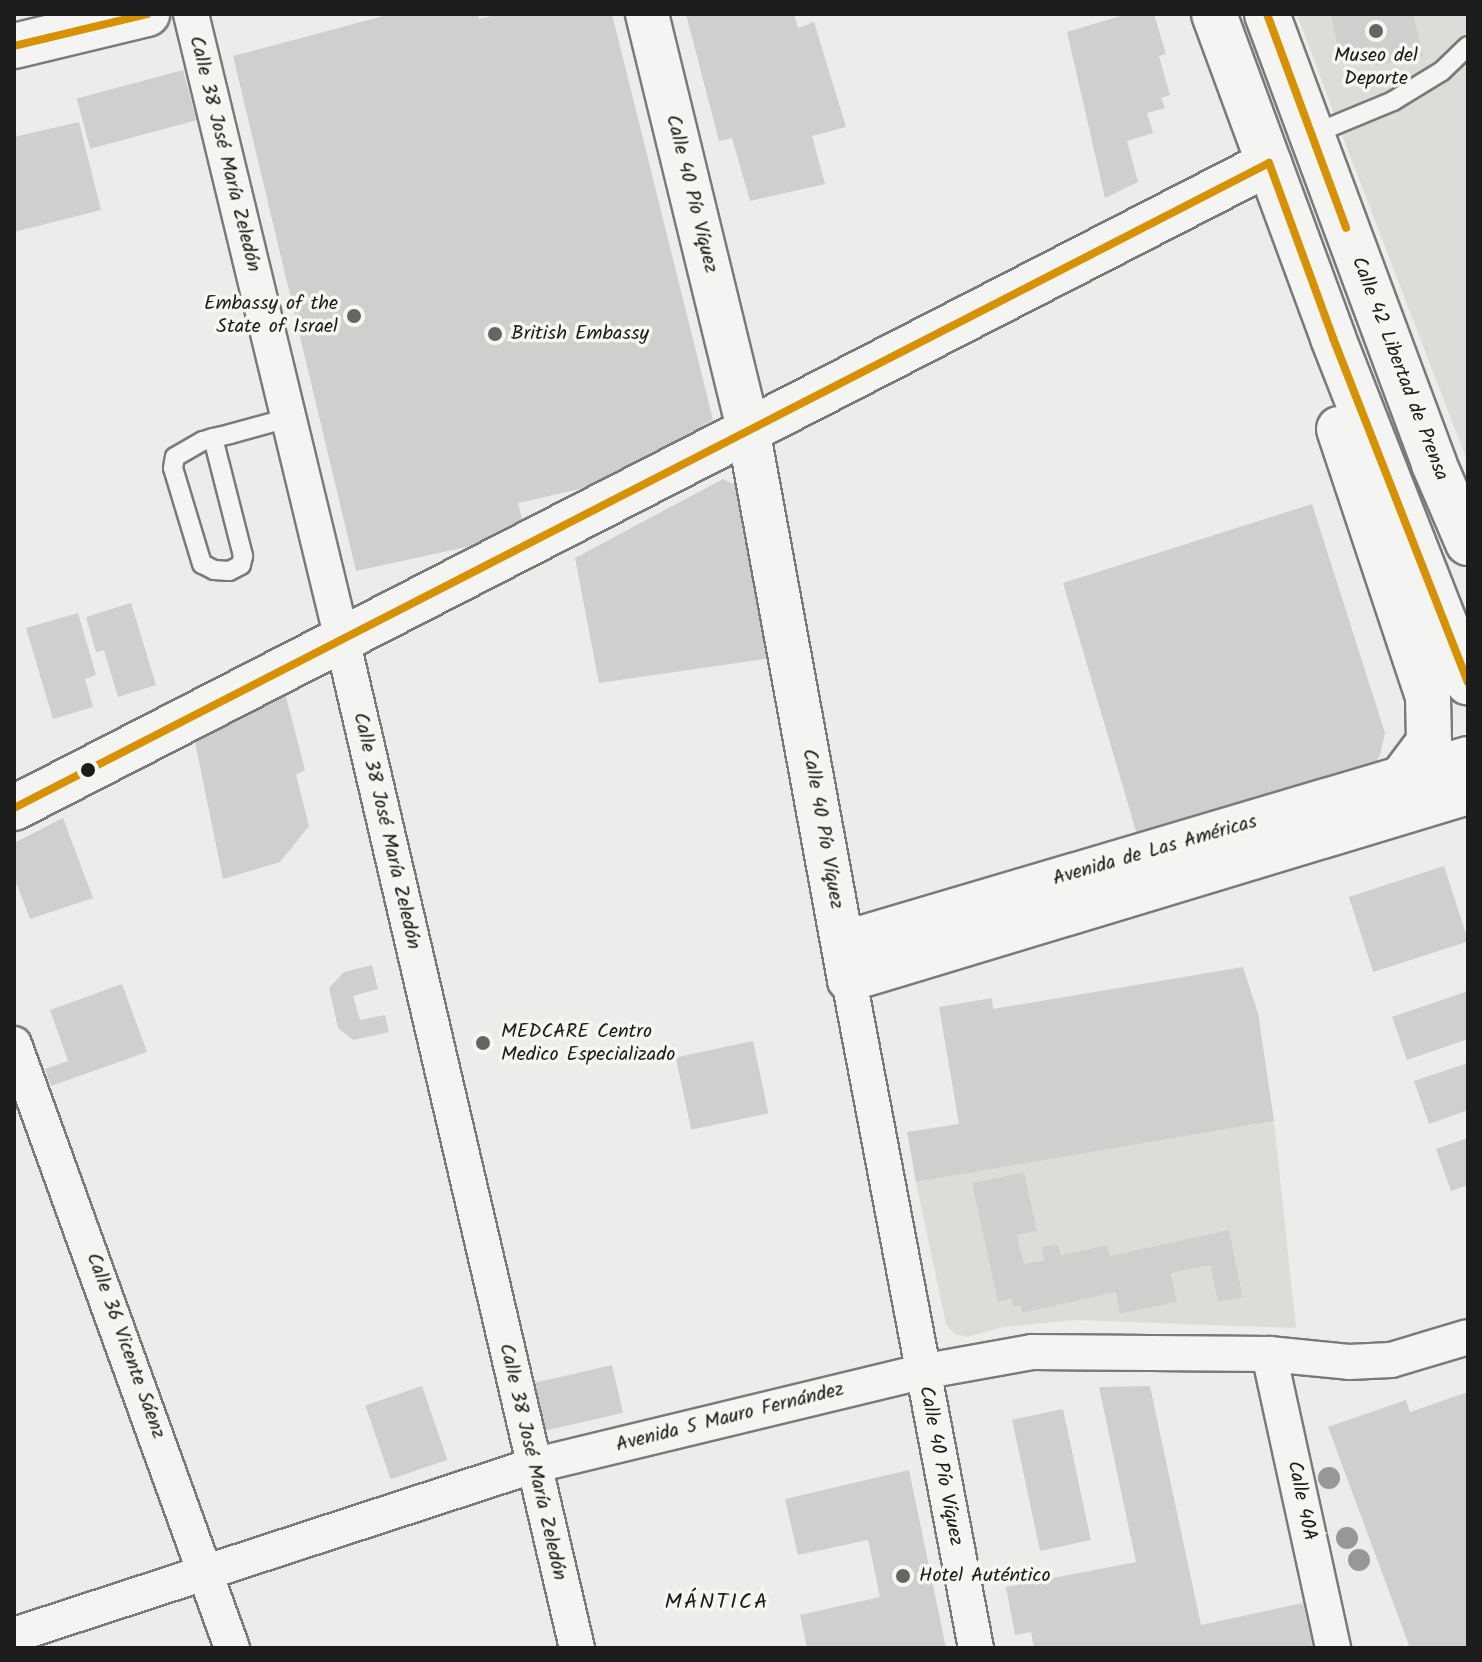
<!DOCTYPE html>
<html>
<head>
<meta charset="utf-8">
<style>
	body { margin:0 }
	#map { position:relative; width:1482px; height:1662px; overflow:hidden; background:#ececea; font-family:Kalam,sans-serif }
	div>[style] { position:absolute }
	.built>* { inset:0; background:#dcdcd9 }
	.building>* { inset:0; background:#cfcfce; transform-origin:0 0 }
	.roads { filter:drop-shadow(2px 0 #7a7a79) drop-shadow(-2px 0 #7a7a79) drop-shadow(0 2px #7a7a79) drop-shadow(0 -2px #7a7a79) }
	.service>* { height:18px; margin:-9px; padding:0 9px; transform-origin:9px; border-radius:9px; background:#f4f4f2 }
	.minor>* { height:34px; margin:-17px; padding:0 17px; transform-origin:17px; border-radius:17px; background:#f4f4f2 }
	.tertiary>* { height:42px; margin:-21px; padding:0 21px; transform-origin:21px; border-radius:21px; background:#f4f4f2 }
	.trunk>* { height:44px; margin:-22px; padding:0 22px; transform-origin:22px; border-radius:22px; background:#f4f4f2 }
	.bus-1>* { height:8px; margin:-4px; padding:0 4px; transform-origin:4px; border-radius:4px; background:#d69104 }
	.trees>* { width:22px; height:22px; margin:-11px; border-radius:50%; background:#979796 }
	.dots>* { width:22px; height:22px; translate:-50% -50%; box-sizing:border-box; border:4px solid #f6f6f2; border-radius:50% }
	span { translate:-50% -50%; white-space:nowrap; text-align:center; line-height:1.15; -webkit-text-stroke:7px #f6f6f2; paint-order:stroke }
	.poi-label { font-size:20px; color:#1c1c1c }
	.right { translate:-100% -50%; text-align:right }
	.left { translate:0 -50%; text-align:left }
	.street-label { font-size:20px; color:#1c1c1c }
	.neighbourhood-label { font-size:22px; color:#1c1c1c; letter-spacing:2px }
	.frame { position:absolute; inset:0; border:16px solid #1c1c1c; pointer-events:none }
</style>
</head>
<body>
<div id="map">
	<div class="built">
		<i style="clip-path:polygon(1297px 14px,1468px 14px,1468px 463px,1334px 114px)"></i>
		<i style="clip-path:polygon(evenodd,1274px 1121px,1296px 1328px,1076px 1320px,1003px 1327px,967px 1337px,955px 1334px,946px 1324px,916px 1182px,1274px 1121px,1023px 1172px,1037px 1231px,1017px 1235px,1024px 1264px,1044px 1260px,1041px 1247px,1058px 1244px,1061px 1255px,1107px 1245px,1110px 1256px,1229px 1231px,1243px 1296px,1218px 1302px,1210px 1265px,1171px 1273px,1177px 1302px,1121px 1314px,1116px 1292px,1022px 1313px,1020px 1305px,1013px 1307px,1011px 1299px,999px 1302px,972px 1183px,1023px 1172px)"></i>
	</div>
	<div class="building">
		<i style="clip-path:polygon(391px 14px,478px 14px,479px 19px,500px 14px,612px 14px,713px 420px,597px 485px,518px 503px,526px 534px,356px 571px,233px 56px)"></i>
		<i style="clip-path:polygon(686px 14px,794px 14px,798px 28px,814px 22px,846px 127px,812px 136px,825px 184px,750px 201px,732px 138px,719px 141px)"></i>
		<i style="clip-path:polygon(1127px 14px,1154px 14px,1166px 54px,1159px 56px,1170px 95px,1161px 98px,1165px 108px,1147px 113px,1153px 133px,1127px 141px,1138px 182px,1105px 198px,1067px 32px)"></i>
		<i style="clip-path:polygon(1413px 14px,1423px 56px,1376px 66px,1371px 46px,1339px 53px,1331px 15px)"></i>
		<i style="left:183px;top:70px;width:52px;height:110px;rotate:75deg"></i>
		<i style="clip-path:polygon(79px 122px,101px 210px,14px 232px,14px 137px)"></i>
		<i style="clip-path:polygon(723px 479px,737px 486px,771px 658px,599px 683px,575px 558px)"></i>
		<i style="clip-path:polygon(1312px 504px,1385px 733px,1380px 755px,1371px 769px,1138px 838px,1063px 583px)"></i>
		<i style="clip-path:polygon(131px 603px,156px 685px,118px 697px,104px 650px,96px 652px,86px 617px)"></i>
		<i style="clip-path:polygon(78px 613px,96px 675px,85px 679px,93px 707px,53px 719px,26px 628px)"></i>
		<i style="clip-path:polygon(285px 693px,305px 770px,296px 775px,309px 826px,280px 862px,223px 879px,195px 742px)"></i>
		<i style="clip-path:polygon(63px 818px,93px 898px,30px 919px,14px 877px,14px 843px)"></i>
		<i style="left:1444px;top:866px;width:79px;height:100px;rotate:72deg"></i>
		<i style="clip-path:polygon(372px 965px,378px 989px,353px 996px,360px 1020px,385px 1015px,389px 1032px,353px 1040px,338px 1028px,329px 988px,344px 972px)"></i>
		<i style="clip-path:polygon(1243px 967px,1258px 1013px,1274px 1121px,916px 1182px,907px 1132px,959px 1124px,939px 1007px,992px 998px,993px 1009px)"></i>
		<i style="clip-path:polygon(122px 984px,147px 1052px,51px 1086px,45px 1069px,68px 1061px,50px 1010px)"></i>
		<i style="clip-path:polygon(1468px 991px,1468px 1039px,1407px 1060px,1392px 1017px)"></i>
		<i style="left:753px;top:1041px;width:74px;height:79px;rotate:78deg"></i>
		<i style="clip-path:polygon(1468px 1063px,1468px 1110px,1429px 1124px,1414px 1081px)"></i>
		<i style="clip-path:polygon(1468px 1138px,1468px 1185px,1451px 1191px,1436px 1149px)"></i>
		<i style="clip-path:polygon(1024px 1172px,1037px 1231px,1017px 1235px,1024px 1264px,1044px 1260px,1041px 1247px,1058px 1244px,1061px 1255px,1107px 1245px,1110px 1256px,1229px 1230px,1243px 1297px,1218px 1302px,1210px 1265px,1171px 1273px,1177px 1302px,1120px 1314px,1116px 1292px,1022px 1313px,1020px 1305px,1013px 1307px,1011px 1299px,998px 1302px,972px 1183px)"></i>
		<i style="left:612px;top:1365px;width:49px;height:88px;rotate:77deg"></i>
		<i style="left:422px;top:1386px;width:78px;height:60px;rotate:71deg"></i>
		<i style="clip-path:polygon(1150px 1386px,1201px 1625px,1303px 1603px,1313px 1648px,1034px 1648px,1031px 1632px,1015px 1635px,1006px 1587px,1136px 1562px,1099px 1387px)"></i>
		<i style="clip-path:polygon(1468px 1392px,1468px 1648px,1410px 1648px,1328px 1427px,1406px 1400px,1410px 1412px)"></i>
		<i style="left:1063px;top:1409px;width:134px;height:52px;rotate:78deg"></i>
		<i style="clip-path:polygon(909px 1470px,946px 1648px,807px 1648px,800px 1615px,880px 1597px,868px 1540px,798px 1555px,785px 1499px)"></i>
	</div>
	<div class="roads">
		<div class="service">
			<i style="left:1311px;top:135px;width:89px;rotate:-22.5deg"></i>
			<i style="left:1393px;top:101px;width:57px;rotate:-31.5deg"></i>
			<i style="left:1442px;top:71px;width:36px;rotate:-44deg"></i>
			<i style="left:213px;top:438px;width:122px;rotate:75.7deg"></i>
			<i style="left:243px;top:556px;width:9px;rotate:103deg"></i>
			<i style="left:241px;top:565px;width:13px;rotate:153deg"></i>
			<i style="left:229px;top:571px;width:15px;rotate:-176deg"></i>
			<i style="left:214px;top:570px;width:13px;rotate:-153deg"></i>
			<i style="left:202px;top:564px;width:100px;rotate:-106.8deg"></i>
			<i style="left:173px;top:468px;width:11px;rotate:-80deg"></i>
			<i style="left:175px;top:457px;width:32px;rotate:-30deg"></i>
			<i style="left:203px;top:441px;width:10px;rotate:-17deg"></i>
			<i style="left:213px;top:438px;width:17px;rotate:-13deg"></i>
			<i style="left:230px;top:434px;width:60px;rotate:-15.4deg"></i>
		</div>
		<div class="minor">
			<i style="left:191px;top:14px;width:643px;rotate:76.42deg"></i>
			<i style="left:342px;top:639px;width:1036px;rotate:76.89deg"></i>
			<i style="left:849px;top:980px;width:680px;rotate:79.24deg"></i>
			<i style="left:14px;top:1044px;width:642px;rotate:70.15deg"></i>
			<i style="left:1269px;top:1354px;width:301px;rotate:77.7deg"></i>
			<i style="left:14px;top:1635px;width:545px;rotate:-18.07deg"></i>
			<i style="left:532px;top:1466px;width:400px;rotate:-13.6deg"></i>
			<i style="left:921px;top:1372px;width:113px;rotate:-10.2deg"></i>
			<i style="left:1032px;top:1352px;width:237px;rotate:0.5deg"></i>
			<i style="left:1269px;top:1354px;width:80px;rotate:5.7deg"></i>
			<i style="left:1349px;top:1362px;width:42px;rotate:-2.7deg"></i>
			<i style="left:1391px;top:1360px;width:80px;rotate:-16.6deg"></i>
		</div>
		<div class="tertiary">
			<i style="left:647px;top:14px;width:427px;rotate:76.3deg"></i>
			<i style="left:748px;top:429px;width:560px;rotate:79.61deg"></i>
			<i style="left:849px;top:980px;width:647px;rotate:-16.81deg"></i>
			<i style="left:843px;top:943px;width:652px;rotate:-16.49deg"></i>
		</div>
		<div class="trunk">
			<i style="left:1214px;top:14px;width:345px;rotate:69.8deg"></i>
			<i style="left:1333px;top:338px;width:370px;rotate:68.6deg"></i>
			<i style="left:1267px;top:14px;width:480px;rotate:69.6deg"></i>
			<i style="left:1434px;top:464px;width:86px;rotate:66.7deg"></i>
			<i style="left:14px;top:46px;width:137px;rotate:-13.5deg"></i>
			<i style="left:1339px;top:429px;width:282px;rotate:71.6deg"></i>
			<i style="left:1428px;top:697px;width:45px;rotate:88.7deg"></i>
			<i style="left:1429px;top:742px;width:45px;rotate:126.9deg"></i>
			<i style="left:14px;top:808px;width:1411px;rotate:-27.2deg"></i>
		</div>
	</div>
	<div class="bus-1">
		<i style="left:1267px;top:14px;width:228px;rotate:69.7deg"></i>
		<i style="left:14px;top:46px;width:137px;rotate:-13.5deg"></i>
		<i style="left:14px;top:808px;width:1411px;rotate:-27.2deg"></i>
		<i style="left:1269px;top:163px;width:186px;rotate:69.9deg"></i>
		<i style="left:1333px;top:338px;width:370px;rotate:68.6deg"></i>
	</div>
	<div class="trees">
		<i style="left:1329px;top:1478px"></i>
		<i style="left:1347px;top:1538px"></i>
		<i style="left:1359px;top:1560px"></i>
	</div>
	<div class="dots">
		<i style="left:1376px;top:31px;background:#656564"></i>
		<i style="left:354px;top:316px;background:#656564"></i>
		<i style="left:495px;top:334px;background:#656564"></i>
		<i style="left:88px;top:770px;background:#1c1c1c"></i>
		<i style="left:483px;top:1043px;background:#656564"></i>
		<i style="left:903px;top:1576px;background:#656564"></i>
	</div>
	<div class="poi-label">
		<span style="left:1376px;top:68px">Museo del<br>Deporte</span>
		<span class="right" style="left:338px;top:316px">Embassy of the<br>State of Israel</span>
		<span class="left" style="left:511px;top:334px">British Embassy</span>
		<span class="left" style="left:501px;top:1044px">MEDCARE Centro<br>Medico Especializado</span>
		<span class="left" style="left:919px;top:1576px">Hotel Auténtico</span>
	</div>
	<div class="street-label">
		<span style="left:224px;top:154px;rotate:76deg">Calle 38 José María Zeledón</span>
		<span style="left:691px;top:194px;rotate:76deg">Calle 40 Pío Víquez</span>
		<span style="left:1399px;top:369px;rotate:69deg">Calle 42 Libertad de Prensa</span>
		<span style="left:822px;top:829px;rotate:80deg">Calle 40 Pío Víquez</span>
		<span style="left:386px;top:831px;rotate:77deg">Calle 38 José María Zeledón</span>
		<span style="left:1155px;top:851px;rotate:-16deg">Avenida de Las Américas</span>
		<span style="left:125px;top:1346px;rotate:70deg">Calle 36 Vicente Sáenz</span>
		<span style="left:730px;top:1418px;rotate:-14deg">Avenida 5 Mauro Fernández</span>
		<span style="left:532px;top:1462px;rotate:77deg">Calle 38 José María Zeledón</span>
		<span style="left:940px;top:1466px;rotate:79deg">Calle 40 Pío Víquez</span>
		<span style="left:1301px;top:1501px;rotate:78deg">Calle 40A</span>
	</div>
	<div class="neighbourhood-label">
		<span style="left:717px;top:1603px">MÁNTICA</span>
	</div>
	<div class="frame"></div>
</div>
</body>
</html>
